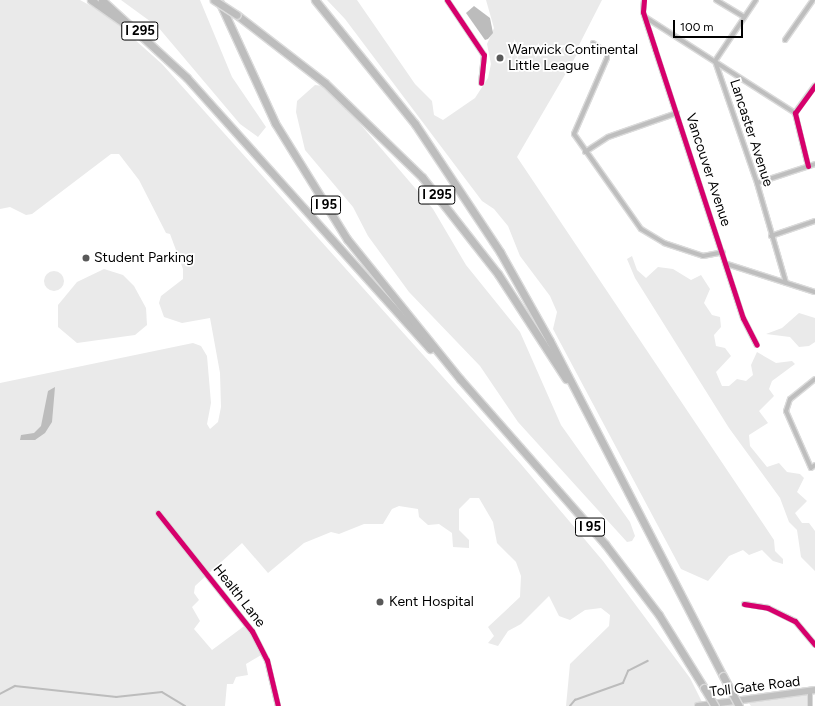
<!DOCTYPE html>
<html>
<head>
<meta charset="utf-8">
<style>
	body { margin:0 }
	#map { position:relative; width:815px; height:706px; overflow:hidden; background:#fff; font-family:Figtree,sans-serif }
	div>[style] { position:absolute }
	.green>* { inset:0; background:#eaeaea }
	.round { border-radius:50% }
	.water>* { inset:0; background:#bcbcbc }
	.stream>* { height:1.5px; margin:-0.75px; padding:0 0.75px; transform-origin:0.75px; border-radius:0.75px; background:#bcbcbc }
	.roads { filter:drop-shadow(1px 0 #dbdbdb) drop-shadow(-1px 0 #dbdbdb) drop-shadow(0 1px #dbdbdb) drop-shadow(0 -1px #dbdbdb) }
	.minor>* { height:4px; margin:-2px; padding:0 2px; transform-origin:2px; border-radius:2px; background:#bebebe }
	.secondary>* { height:5.5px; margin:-2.75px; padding:0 2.75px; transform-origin:2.75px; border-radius:2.75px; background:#c1c1c1 }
	.motorway>* { height:7px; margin:-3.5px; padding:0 3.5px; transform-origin:3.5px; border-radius:3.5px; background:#bdbdbd }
	.bridges { filter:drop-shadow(1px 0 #dbdbdb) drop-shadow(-1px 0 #dbdbdb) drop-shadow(0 1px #dbdbdb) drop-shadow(0 -1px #dbdbdb) }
	.motorway-bridge>* { height:7px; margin:-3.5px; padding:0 3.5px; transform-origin:3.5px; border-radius:3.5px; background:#bdbdbd }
	.cycleway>* { height:5px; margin:-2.5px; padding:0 2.5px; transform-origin:2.5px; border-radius:2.5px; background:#d6006c }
	.dots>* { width:11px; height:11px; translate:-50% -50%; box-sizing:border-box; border:2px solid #fff; border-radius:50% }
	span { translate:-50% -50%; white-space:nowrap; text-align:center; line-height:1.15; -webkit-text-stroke:3.5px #fff; paint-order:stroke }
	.shield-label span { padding:1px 3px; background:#fff; border:1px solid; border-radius:3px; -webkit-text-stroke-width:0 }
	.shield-label { font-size:13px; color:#000; font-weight:700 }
	.poi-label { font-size:14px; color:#000 }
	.left { translate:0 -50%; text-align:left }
	.street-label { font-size:14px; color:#000 }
	.scale { position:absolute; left:673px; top:20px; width:70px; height:18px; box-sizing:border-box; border:2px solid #000; border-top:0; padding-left:5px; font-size:12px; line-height:14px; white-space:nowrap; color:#000; -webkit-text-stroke:3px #fff; paint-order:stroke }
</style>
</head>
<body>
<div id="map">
	<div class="green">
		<i style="clip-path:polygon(0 0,80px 0,106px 14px,162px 64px,520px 463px,603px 561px,690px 678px,704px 706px,566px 706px,570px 664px,609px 626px,610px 615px,601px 608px,585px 610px,570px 620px,559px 616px,549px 596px,521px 624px,508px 631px,498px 646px,488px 643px,494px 636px,488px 627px,520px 597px,521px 576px,516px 562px,497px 543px,493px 522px,479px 498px,470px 498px,459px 509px,459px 530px,469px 540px,469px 548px,453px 547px,452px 533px,439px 524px,428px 525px,419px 517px,418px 509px,399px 506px,392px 509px,383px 524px,364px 524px,339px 534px,331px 532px,304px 543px,268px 573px,242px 543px,195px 586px,194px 593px,199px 600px,192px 607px,200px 621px,194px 629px,212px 650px,247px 624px,263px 654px,246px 664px,248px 675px,236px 677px,233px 684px,227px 684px,225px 706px,0 706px,0 383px,193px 343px,201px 346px,207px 356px,211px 403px,207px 424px,210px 429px,218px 422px,221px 407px,220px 373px,210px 318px,182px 323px,164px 317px,159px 303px,161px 296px,183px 279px,183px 269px,170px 234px,166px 233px,139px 180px,119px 154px,111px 154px,32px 214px,26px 215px,10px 207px,0 209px)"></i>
		<i style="clip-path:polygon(121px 0,200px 0,232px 77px,266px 127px,258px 137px,240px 124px,158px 27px)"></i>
		<i style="clip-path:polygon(327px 0,357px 0,415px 84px,432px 101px,434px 115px,443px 120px,475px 98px,488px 78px,491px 64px,487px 44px,494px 28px,486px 0,602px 0,579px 45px,580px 49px,517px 157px,774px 540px,775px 551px,783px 559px,783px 564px,773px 561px,762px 550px,749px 555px,743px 550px,729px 556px,708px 581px,681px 569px,553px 329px,557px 312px,550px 296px,520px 256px,508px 226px,494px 209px,482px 201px,345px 19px)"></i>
		<i style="clip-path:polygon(315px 85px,323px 86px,343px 104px,433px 209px,466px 265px,520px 332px,561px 425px,630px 522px,635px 536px,632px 541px,627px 542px,518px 422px,480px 366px,409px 292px,368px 236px,353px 207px,305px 150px,296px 112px,297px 101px)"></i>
		<i style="clip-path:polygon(632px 256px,637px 270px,646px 278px,658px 267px,673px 269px,691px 280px,701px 275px,710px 289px,704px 303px,712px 315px,720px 317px,721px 327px,714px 335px,716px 346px,725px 348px,731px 356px,716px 372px,722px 386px,729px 386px,737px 379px,746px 381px,753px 375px,751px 365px,757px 352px,776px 363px,792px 361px,795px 364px,772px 381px,769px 389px,774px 396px,759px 411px,768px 423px,749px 435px,750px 446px,767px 467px,779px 463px,787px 472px,800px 474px,804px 478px,797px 492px,807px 501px,795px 513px,802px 523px,809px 523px,815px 531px,815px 571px,801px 557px,797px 530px,789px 522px,780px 498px,729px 428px,635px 278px,627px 259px)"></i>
		<i style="clip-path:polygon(104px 269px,123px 275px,134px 286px,146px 308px,147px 325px,135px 335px,77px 343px,58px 327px,58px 305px,77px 282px)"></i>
		<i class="round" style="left:44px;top:271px;width:20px;height:20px"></i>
		<i style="clip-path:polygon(799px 313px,815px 318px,815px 342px,809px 346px,799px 347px,790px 337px,766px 334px,782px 328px)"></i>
		<i style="clip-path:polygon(808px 692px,810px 706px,751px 706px,748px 702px)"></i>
	</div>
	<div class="water">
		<i style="clip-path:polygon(474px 6px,490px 18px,493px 33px,488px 39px,485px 40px,466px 13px)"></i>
		<i style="clip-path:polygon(55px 387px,52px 422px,45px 433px,35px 440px,20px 440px,21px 435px,34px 433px,41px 426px,48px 391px)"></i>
	</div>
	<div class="stream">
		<i style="left:0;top:694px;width:17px;rotate:-28deg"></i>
		<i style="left:15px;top:686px;width:102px;rotate:6.2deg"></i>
		<i style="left:116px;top:697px;width:46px;rotate:-6.2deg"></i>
		<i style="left:162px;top:692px;width:27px;rotate:31deg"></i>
		<i style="left:570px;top:706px;width:8px;rotate:-50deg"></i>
		<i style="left:575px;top:700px;width:51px;rotate:-19.5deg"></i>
		<i style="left:623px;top:683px;width:13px;rotate:-67deg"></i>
		<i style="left:628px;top:671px;width:22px;rotate:-27deg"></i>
	</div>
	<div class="roads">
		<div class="minor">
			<i style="left:447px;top:0;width:66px;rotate:56.1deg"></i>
			<i style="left:484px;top:55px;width:28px;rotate:96deg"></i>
			<i style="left:644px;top:0;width:12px;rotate:95deg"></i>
			<i style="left:643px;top:12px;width:39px;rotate:72deg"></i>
			<i style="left:655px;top:49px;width:283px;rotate:71.9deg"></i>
			<i style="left:743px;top:318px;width:30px;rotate:63deg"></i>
			<i style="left:716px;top:0;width:33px;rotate:31deg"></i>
			<i style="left:756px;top:0;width:73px;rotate:123.9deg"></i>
			<i style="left:715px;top:61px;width:129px;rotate:71deg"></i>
			<i style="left:757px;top:183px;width:104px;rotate:73.8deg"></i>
			<i style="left:645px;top:17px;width:178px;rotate:32.6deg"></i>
			<i style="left:785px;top:40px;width:49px;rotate:-55deg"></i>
			<i style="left:593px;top:43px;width:17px;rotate:36deg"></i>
			<i style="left:607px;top:53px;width:5px;rotate:90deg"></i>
			<i style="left:607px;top:58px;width:83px;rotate:113.5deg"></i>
			<i style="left:574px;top:134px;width:116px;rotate:54.8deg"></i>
			<i style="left:641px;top:229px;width:27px;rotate:31deg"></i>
			<i style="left:664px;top:243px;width:41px;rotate:18.4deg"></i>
			<i style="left:703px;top:256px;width:20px;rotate:-11deg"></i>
			<i style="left:585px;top:152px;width:27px;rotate:-33deg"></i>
			<i style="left:608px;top:137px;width:73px;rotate:-19.2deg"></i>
			<i style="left:808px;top:166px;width:55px;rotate:-103.8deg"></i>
			<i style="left:795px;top:113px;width:34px;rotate:-54deg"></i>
			<i style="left:757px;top:183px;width:61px;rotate:-18.1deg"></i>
			<i style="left:771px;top:236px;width:46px;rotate:-18.8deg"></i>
			<i style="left:727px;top:264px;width:92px;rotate:17.7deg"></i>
			<i style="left:815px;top:379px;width:32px;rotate:141deg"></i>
			<i style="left:790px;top:399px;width:13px;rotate:108deg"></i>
			<i style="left:786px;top:411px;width:62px;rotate:66.3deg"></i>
			<i style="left:811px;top:468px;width:5px;rotate:-37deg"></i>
			<i style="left:158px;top:513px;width:151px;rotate:51.5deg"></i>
			<i style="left:252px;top:631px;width:33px;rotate:63deg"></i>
			<i style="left:267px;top:660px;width:47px;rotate:76.6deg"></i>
			<i style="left:744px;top:604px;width:24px;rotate:9deg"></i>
			<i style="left:768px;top:608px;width:30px;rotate:26deg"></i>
			<i style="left:795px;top:621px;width:31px;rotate:50deg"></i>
			<i style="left:810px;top:706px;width:15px;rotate:-90deg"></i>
		</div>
		<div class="secondary">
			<i style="left:698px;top:706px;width:118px;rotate:-7.8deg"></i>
		</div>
		<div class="motorway">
			<i style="left:91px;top:0;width:42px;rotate:35.2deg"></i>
			<i style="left:102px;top:0;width:115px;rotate:42.5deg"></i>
			<i style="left:187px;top:78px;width:364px;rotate:48.1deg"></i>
			<i style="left:315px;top:0;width:159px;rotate:51.1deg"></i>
			<i style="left:415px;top:124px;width:154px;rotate:56.4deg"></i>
			<i style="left:500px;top:252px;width:102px;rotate:60.7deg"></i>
			<i style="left:550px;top:341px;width:377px;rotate:62.7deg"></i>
			<i style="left:219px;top:1px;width:134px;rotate:65.3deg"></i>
			<i style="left:275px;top:123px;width:137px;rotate:58.2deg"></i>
			<i style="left:347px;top:239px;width:180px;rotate:51.1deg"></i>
			<i style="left:460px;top:379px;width:220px;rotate:48.7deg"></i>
			<i style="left:605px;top:544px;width:89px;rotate:52.7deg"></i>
			<i style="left:659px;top:615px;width:86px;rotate:58.3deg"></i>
			<i style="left:237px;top:15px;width:111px;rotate:37.7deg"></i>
			<i style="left:325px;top:83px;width:135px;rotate:44.1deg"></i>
			<i style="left:422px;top:177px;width:123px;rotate:51.9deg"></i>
			<i style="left:498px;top:274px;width:125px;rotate:57.1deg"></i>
		</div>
	</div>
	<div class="bridges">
		<div class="motorway-bridge">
			<i style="left:214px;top:0;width:27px;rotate:33deg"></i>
			<i style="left:723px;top:676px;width:34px;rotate:62deg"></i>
			<i style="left:704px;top:688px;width:21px;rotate:59deg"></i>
		</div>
	</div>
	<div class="cycleway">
		<i style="left:447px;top:0;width:66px;rotate:56.1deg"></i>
		<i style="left:484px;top:55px;width:28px;rotate:96deg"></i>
		<i style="left:644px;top:0;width:12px;rotate:95deg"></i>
		<i style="left:643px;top:12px;width:39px;rotate:72deg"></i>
		<i style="left:655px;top:49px;width:283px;rotate:71.9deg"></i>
		<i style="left:743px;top:318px;width:30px;rotate:63deg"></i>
		<i style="left:808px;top:166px;width:55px;rotate:-103.8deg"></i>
		<i style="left:795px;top:113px;width:34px;rotate:-54deg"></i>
		<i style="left:158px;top:513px;width:151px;rotate:51.5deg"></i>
		<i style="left:252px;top:631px;width:33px;rotate:63deg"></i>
		<i style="left:267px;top:660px;width:47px;rotate:76.6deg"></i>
		<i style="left:744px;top:604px;width:24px;rotate:9deg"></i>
		<i style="left:768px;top:608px;width:30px;rotate:26deg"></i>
		<i style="left:795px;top:621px;width:31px;rotate:50deg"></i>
	</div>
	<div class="dots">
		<i style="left:500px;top:58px;background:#595959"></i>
		<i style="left:86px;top:258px;background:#595959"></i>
		<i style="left:380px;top:602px;background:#595959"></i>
	</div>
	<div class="shield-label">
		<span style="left:140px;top:31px">I 295</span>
		<span style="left:437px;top:195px">I 295</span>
		<span style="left:326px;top:205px">I 95</span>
		<span style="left:590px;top:527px">I 95</span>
	</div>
	<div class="poi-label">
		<span class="left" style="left:508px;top:58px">Warwick Continental<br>Little League</span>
		<span class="left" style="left:94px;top:258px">Student Parking</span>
		<span class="left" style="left:389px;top:602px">Kent Hospital</span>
	</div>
	<div class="street-label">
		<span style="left:751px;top:133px;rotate:72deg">Lancaster Avenue</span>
		<span style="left:708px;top:170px;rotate:72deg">Vancouver Avenue</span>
		<span style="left:239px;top:596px;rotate:52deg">Health Lane</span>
		<span style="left:755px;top:687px;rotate:-7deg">Toll Gate Road</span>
	</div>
	<div class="scale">100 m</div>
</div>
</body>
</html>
